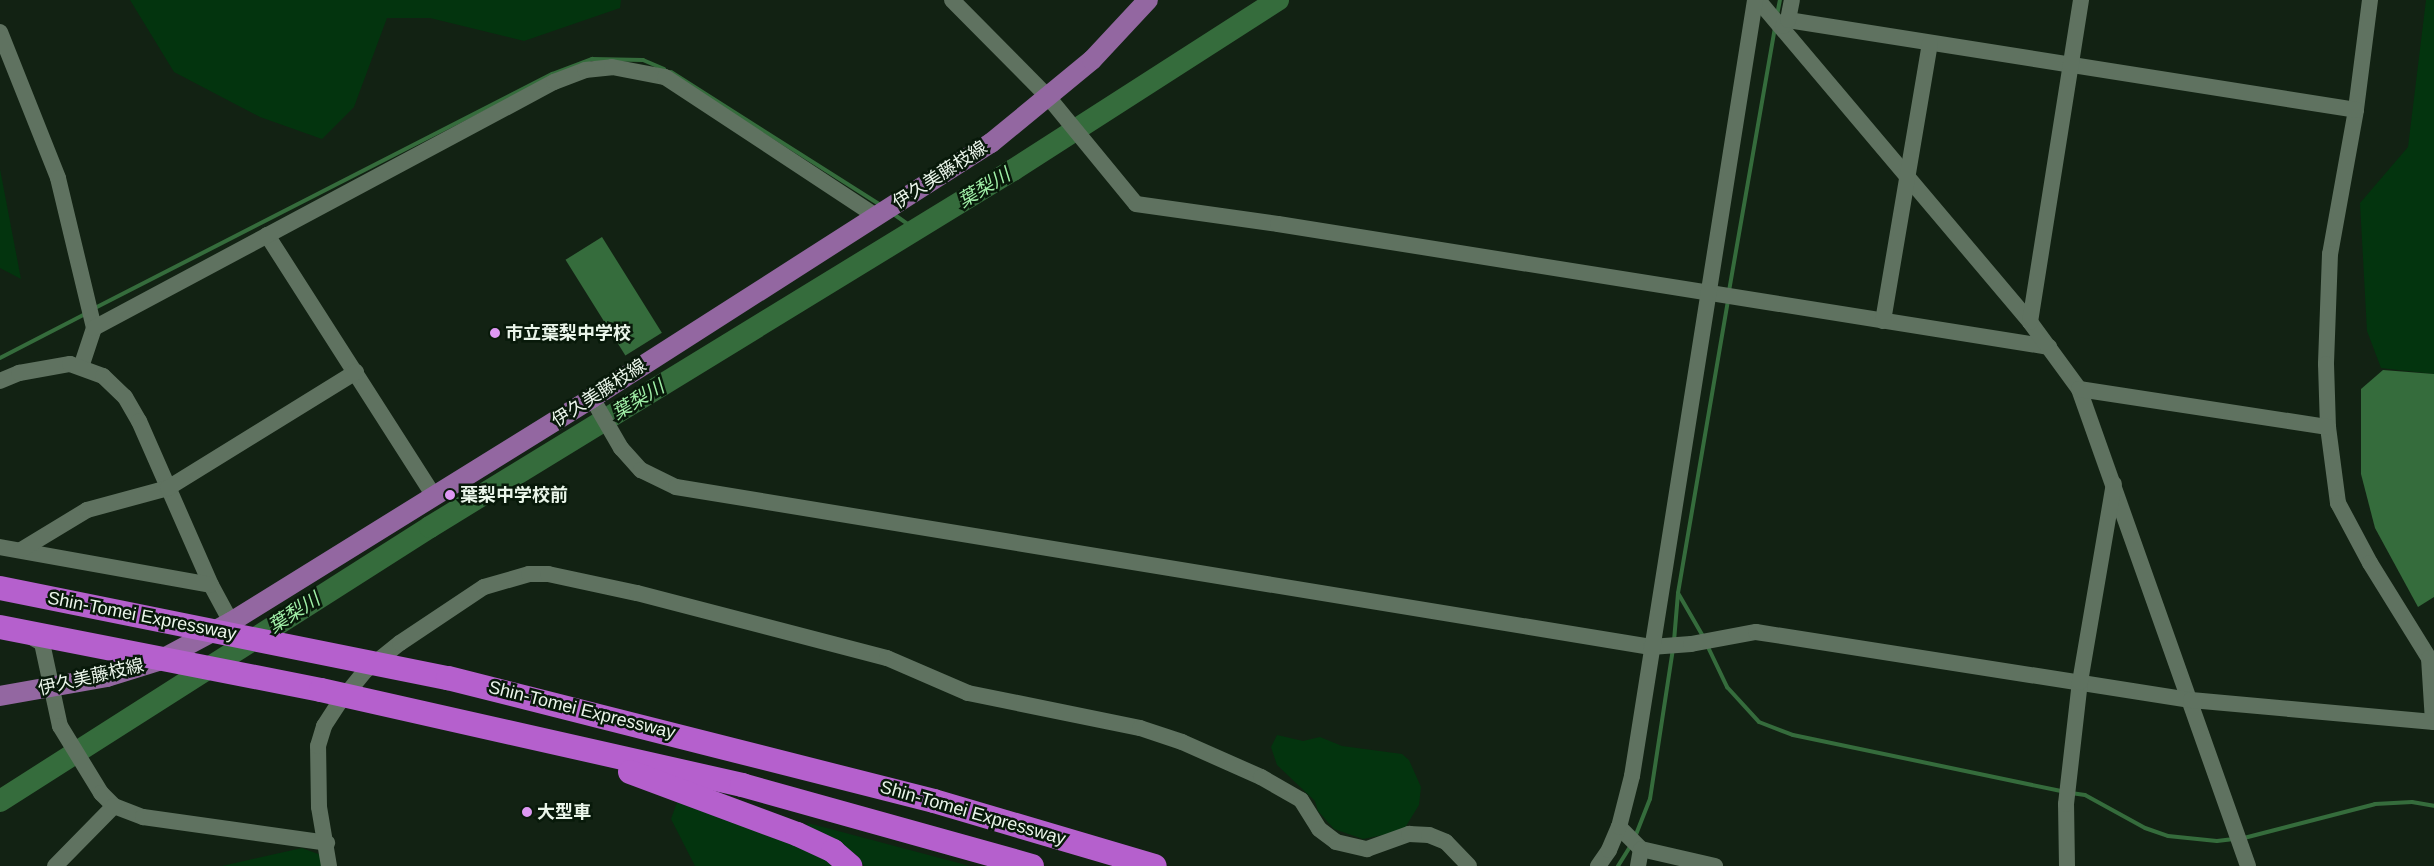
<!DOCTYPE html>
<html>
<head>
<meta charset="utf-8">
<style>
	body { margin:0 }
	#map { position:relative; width:2434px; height:866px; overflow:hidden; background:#122213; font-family:Arial,"Noto Sans JP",sans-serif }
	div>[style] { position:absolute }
	.green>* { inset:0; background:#03340e }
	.water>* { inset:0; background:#356c3c; transform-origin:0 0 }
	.stream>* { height:4px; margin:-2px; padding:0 2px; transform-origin:2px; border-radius:2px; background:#356c3c }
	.river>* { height:22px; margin:-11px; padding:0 11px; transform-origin:11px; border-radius:11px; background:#356c3c }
	.minor>* { height:16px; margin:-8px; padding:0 8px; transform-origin:8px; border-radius:8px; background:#5f7260 }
	.major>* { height:20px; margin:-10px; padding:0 10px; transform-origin:10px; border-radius:10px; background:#9367a1 }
	.highway>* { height:24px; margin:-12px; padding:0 12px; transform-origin:12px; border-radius:12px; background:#b560cd }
	.dots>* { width:14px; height:14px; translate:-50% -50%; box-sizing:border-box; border:2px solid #08190a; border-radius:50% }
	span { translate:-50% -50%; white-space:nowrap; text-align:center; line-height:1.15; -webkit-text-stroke:5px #08190a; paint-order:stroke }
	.street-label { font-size:18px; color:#eaf5ea }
	.poi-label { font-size:18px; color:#eaf5ea; font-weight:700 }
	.left { translate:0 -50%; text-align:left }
	.water-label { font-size:19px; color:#a1f0a8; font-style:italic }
</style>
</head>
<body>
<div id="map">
	<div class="green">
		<i style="clip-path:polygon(130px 0,621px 0,620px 8px,524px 41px,430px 18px,387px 18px,354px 107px,322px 139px,260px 117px,174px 72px)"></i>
		<i style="clip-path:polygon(2426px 0,2434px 0,2434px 374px,2381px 368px,2367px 331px,2360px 203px,2408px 147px)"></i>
		<i style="clip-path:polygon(0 169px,21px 279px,0 268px)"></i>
		<i style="clip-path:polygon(1277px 735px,1303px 741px,1320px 737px,1342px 746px,1402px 754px,1409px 760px,1421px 787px,1419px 805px,1403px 831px,1363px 839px,1334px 829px,1318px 811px,1315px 801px,1277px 765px,1271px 747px)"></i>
		<i style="clip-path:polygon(677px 802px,814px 851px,835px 866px,695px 866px,671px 819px)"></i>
		<i style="clip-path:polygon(808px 823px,970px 866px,864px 866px,857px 855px,807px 826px)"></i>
		<i style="clip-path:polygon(302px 848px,321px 855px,321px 866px,222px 866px)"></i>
	</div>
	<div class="water">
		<i style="left:602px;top:237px;width:113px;height:43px;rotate:58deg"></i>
		<i style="clip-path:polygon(2383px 370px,2434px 374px,2434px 597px,2418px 607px,2375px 528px,2361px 474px,2361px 389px)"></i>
	</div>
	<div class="stream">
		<i style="left:1777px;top:15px;width:15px;rotate:-79deg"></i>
		<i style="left:671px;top:72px;width:250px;rotate:32.4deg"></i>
		<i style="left:892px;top:213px;width:28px;rotate:35deg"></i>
		<i style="left:1729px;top:291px;width:268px;rotate:-80.1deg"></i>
		<i style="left:93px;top:309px;width:516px;rotate:-27.11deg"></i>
		<i style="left:552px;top:74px;width:43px;rotate:-20.6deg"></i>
		<i style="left:592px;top:59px;width:51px;rotate:1.1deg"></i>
		<i style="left:643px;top:60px;width:23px;rotate:23deg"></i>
		<i style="left:0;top:358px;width:98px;rotate:-27.3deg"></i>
		<i style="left:1678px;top:593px;width:52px;rotate:60deg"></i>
		<i style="left:1674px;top:641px;width:48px;rotate:-85.2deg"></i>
		<i style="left:1678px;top:593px;width:297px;rotate:-80.3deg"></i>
		<i style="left:1707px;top:645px;width:47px;rotate:64.5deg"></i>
		<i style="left:1727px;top:687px;width:47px;rotate:47.6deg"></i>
		<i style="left:1759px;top:722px;width:36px;rotate:21deg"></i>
		<i style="left:1793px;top:735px;width:275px;rotate:11.8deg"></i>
		<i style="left:2071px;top:793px;width:14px;rotate:8deg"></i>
		<i style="left:2085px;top:795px;width:68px;rotate:28.8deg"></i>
		<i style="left:2145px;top:828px;width:24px;rotate:19deg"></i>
		<i style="left:2168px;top:836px;width:49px;rotate:5.8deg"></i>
		<i style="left:2217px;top:841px;width:17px;rotate:-7deg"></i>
		<i style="left:1635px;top:837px;width:41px;rotate:-68.5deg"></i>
		<i style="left:1650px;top:799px;width:153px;rotate:-81.3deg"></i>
		<i style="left:2244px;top:838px;width:135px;rotate:-14.5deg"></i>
		<i style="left:2375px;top:804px;width:37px;rotate:-3deg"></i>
		<i style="left:2412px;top:802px;width:22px;rotate:10deg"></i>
		<i style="left:1618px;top:866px;width:25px;rotate:-58deg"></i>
	</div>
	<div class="river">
		<i style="left:0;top:801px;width:510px;rotate:-32.51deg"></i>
		<i style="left:430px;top:527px;width:684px;rotate:-31.48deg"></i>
		<i style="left:1013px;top:170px;width:315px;rotate:-32.7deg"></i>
	</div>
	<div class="minor">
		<i style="left:952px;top:0;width:138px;rotate:45.3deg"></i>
		<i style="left:1049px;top:98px;width:137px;rotate:50.6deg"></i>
		<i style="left:1136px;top:204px;width:143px;rotate:8deg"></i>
		<i style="left:1278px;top:224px;width:781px;rotate:9.06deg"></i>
		<i style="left:1758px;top:0;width:422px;rotate:49.8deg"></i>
		<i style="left:2030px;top:322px;width:83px;rotate:53.8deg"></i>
		<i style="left:2079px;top:389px;width:506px;rotate:70.49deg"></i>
		<i style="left:2370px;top:0;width:111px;rotate:97.3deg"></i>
		<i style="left:2356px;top:110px;width:146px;rotate:100.2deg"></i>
		<i style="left:2330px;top:254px;width:110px;rotate:92.1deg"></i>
		<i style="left:2326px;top:364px;width:63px;rotate:88.2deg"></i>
		<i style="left:2328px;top:427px;width:77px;rotate:82.5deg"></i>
		<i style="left:2338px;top:503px;width:68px;rotate:61.9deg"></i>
		<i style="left:2370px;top:563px;width:112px;rotate:58.2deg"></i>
		<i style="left:2429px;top:658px;width:64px;rotate:86.4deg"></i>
		<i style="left:1788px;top:20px;width:575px;rotate:9deg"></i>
		<i style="left:1783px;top:26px;width:8px;rotate:-50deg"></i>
		<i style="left:1788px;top:20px;width:20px;rotate:-79deg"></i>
		<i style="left:0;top:32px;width:157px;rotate:68.3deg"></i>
		<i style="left:58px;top:178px;width:154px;rotate:76.5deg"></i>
		<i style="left:94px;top:328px;width:41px;rotate:108.4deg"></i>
		<i style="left:267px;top:235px;width:310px;rotate:57.4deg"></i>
		<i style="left:1883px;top:321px;width:281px;rotate:-80.4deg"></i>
		<i style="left:2030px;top:322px;width:326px;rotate:-81deg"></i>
		<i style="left:94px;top:328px;width:522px;rotate:-28.14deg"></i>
		<i style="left:554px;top:82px;width:33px;rotate:-21deg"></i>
		<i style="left:585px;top:70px;width:27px;rotate:-6deg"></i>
		<i style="left:612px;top:67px;width:54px;rotate:10.7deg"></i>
		<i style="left:665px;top:77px;width:253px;rotate:33.4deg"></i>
		<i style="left:0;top:381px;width:21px;rotate:-23deg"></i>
		<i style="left:19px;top:373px;width:52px;rotate:-10deg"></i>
		<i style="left:70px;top:364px;width:35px;rotate:20deg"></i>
		<i style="left:103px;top:376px;width:30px;rotate:44deg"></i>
		<i style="left:125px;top:397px;width:28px;rotate:60deg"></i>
		<i style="left:139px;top:421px;width:179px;rotate:66.3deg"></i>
		<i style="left:211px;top:585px;width:42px;rotate:61.6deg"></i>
		<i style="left:2079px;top:389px;width:252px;rotate:8.7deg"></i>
		<i style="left:592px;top:398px;width:58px;rotate:59.9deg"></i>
		<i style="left:621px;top:448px;width:30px;rotate:48deg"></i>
		<i style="left:641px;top:470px;width:39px;rotate:26deg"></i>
		<i style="left:676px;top:487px;width:988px;rotate:9.32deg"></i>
		<i style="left:1651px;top:647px;width:40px;rotate:-4.3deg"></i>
		<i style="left:1691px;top:644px;width:66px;rotate:-10.5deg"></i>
		<i style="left:1756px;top:632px;width:440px;rotate:8.9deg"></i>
		<i style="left:2191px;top:700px;width:244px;rotate:5.2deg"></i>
		<i style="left:0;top:547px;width:214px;rotate:10.2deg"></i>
		<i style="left:21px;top:550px;width:77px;rotate:-31.2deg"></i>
		<i style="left:87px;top:510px;width:84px;rotate:-15.2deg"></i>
		<i style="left:168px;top:488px;width:221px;rotate:-31.7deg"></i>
		<i style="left:28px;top:635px;width:16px;rotate:30deg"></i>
		<i style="left:42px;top:643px;width:85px;rotate:77.8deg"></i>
		<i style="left:60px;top:726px;width:79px;rotate:58.5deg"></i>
		<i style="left:101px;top:793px;width:18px;rotate:45deg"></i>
		<i style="left:114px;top:806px;width:31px;rotate:21deg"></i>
		<i style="left:143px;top:817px;width:186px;rotate:8deg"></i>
		<i style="left:1619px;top:827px;width:31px;rotate:45deg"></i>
		<i style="left:1641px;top:849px;width:76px;rotate:12.9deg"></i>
		<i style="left:55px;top:866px;width:84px;rotate:-45.5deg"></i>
		<i style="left:329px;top:866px;width:60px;rotate:-99.6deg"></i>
		<i style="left:319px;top:807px;width:61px;rotate:-90.9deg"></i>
		<i style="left:318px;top:746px;width:21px;rotate:-73deg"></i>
		<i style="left:324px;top:726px;width:27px;rotate:-57deg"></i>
		<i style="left:339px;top:703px;width:41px;rotate:-50.9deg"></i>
		<i style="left:365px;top:671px;width:45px;rotate:-38.7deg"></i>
		<i style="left:400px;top:643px;width:101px;rotate:-33.7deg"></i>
		<i style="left:484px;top:587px;width:47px;rotate:-16.1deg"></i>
		<i style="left:529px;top:574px;width:19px"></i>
		<i style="left:548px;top:574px;width:91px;rotate:12.1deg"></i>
		<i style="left:637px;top:593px;width:258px;rotate:14.6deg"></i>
		<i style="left:887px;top:658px;width:88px;rotate:23.4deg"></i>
		<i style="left:968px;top:693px;width:176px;rotate:11.5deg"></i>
		<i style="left:1140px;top:728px;width:44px;rotate:18.4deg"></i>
		<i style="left:1182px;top:742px;width:86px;rotate:23.9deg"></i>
		<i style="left:1261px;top:777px;width:46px;rotate:29.9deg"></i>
		<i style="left:1301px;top:800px;width:34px;rotate:58deg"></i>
		<i style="left:1319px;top:829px;width:21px;rotate:37deg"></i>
		<i style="left:1336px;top:842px;width:32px;rotate:13deg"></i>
		<i style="left:1367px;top:849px;width:45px;rotate:-19.7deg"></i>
		<i style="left:1409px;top:834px;width:20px;rotate:3deg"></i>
		<i style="left:1429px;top:835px;width:18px;rotate:22deg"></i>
		<i style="left:1446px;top:842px;width:33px;rotate:46deg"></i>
		<i style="left:1598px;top:866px;width:19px;rotate:-55deg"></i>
		<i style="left:1609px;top:850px;width:25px;rotate:-67deg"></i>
		<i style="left:1619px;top:827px;width:53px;rotate:-75.7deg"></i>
		<i style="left:1632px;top:776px;width:786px;rotate:-80.99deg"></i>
		<i style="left:1638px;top:866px;width:17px;rotate:-80deg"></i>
		<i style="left:2067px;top:866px;width:62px;rotate:-90.9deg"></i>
		<i style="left:2066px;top:804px;width:123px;rotate:-83.5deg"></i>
		<i style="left:2080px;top:682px;width:201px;rotate:-80.3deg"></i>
	</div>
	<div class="major">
		<i style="left:0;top:696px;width:109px;rotate:-10.1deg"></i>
		<i style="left:107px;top:677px;width:53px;rotate:-17.4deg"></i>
		<i style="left:158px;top:661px;width:83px;rotate:-28.1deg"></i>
		<i style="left:231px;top:622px;width:425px;rotate:-31.8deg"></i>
		<i style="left:592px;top:398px;width:474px;rotate:-32.6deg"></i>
		<i style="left:991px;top:143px;width:131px;rotate:-39.4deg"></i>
		<i style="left:1092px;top:60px;width:82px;rotate:-47deg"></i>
	</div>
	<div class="highway">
		<i style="left:0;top:588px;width:457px;rotate:11.4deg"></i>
		<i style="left:448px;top:678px;width:501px;rotate:14.2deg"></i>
		<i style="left:934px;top:801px;width:230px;rotate:16.4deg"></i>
		<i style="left:0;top:627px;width:327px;rotate:11.1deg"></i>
		<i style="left:321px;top:690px;width:432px;rotate:12.7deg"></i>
		<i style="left:742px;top:785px;width:301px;rotate:15.6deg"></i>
		<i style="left:630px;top:772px;width:178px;rotate:20.4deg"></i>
		<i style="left:797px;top:834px;width:40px;rotate:25deg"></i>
		<i style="left:833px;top:851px;width:23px;rotate:41deg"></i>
	</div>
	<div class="dots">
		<i style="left:495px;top:333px;background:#de98f3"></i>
		<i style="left:450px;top:495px;background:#de98f3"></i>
		<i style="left:527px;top:812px;background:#de98f3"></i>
	</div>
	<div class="street-label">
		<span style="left:940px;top:175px;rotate:-33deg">伊久美藤枝線</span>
		<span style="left:599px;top:393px;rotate:-33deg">伊久美藤枝線</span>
		<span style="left:142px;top:616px;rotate:11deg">Shin-Tomei Expressway</span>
		<span style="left:91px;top:677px;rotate:-13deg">伊久美藤枝線</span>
		<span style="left:582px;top:710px;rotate:14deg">Shin-Tomei Expressway</span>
		<span style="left:973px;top:813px;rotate:16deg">Shin-Tomei Expressway</span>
	</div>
	<div class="poi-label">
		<span class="left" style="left:505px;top:333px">市立葉梨中学校</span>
		<span class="left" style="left:460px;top:495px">葉梨中学校前</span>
		<span class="left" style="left:537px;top:812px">大型車</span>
	</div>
	<div class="water-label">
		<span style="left:984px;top:188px;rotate:-31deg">葉梨川</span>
		<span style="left:638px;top:400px;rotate:-31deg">葉梨川</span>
		<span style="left:294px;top:613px;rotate:-33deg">葉梨川</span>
	</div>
</div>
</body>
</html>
